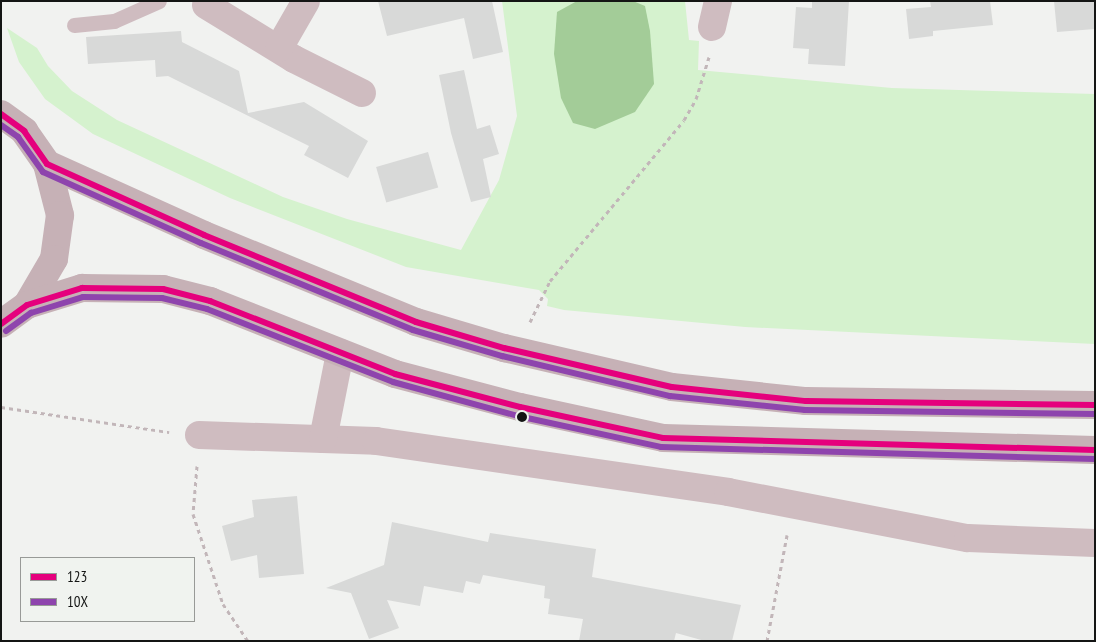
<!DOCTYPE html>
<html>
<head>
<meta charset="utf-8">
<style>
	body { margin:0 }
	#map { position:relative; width:1096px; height:642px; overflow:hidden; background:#f1f2f0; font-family:"PT Sans Narrow",sans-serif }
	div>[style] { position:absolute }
	.green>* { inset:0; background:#d5f2ce }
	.water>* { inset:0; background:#a3cc98 }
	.building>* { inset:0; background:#d8d9d8; transform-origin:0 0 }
	.path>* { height:3px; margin-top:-1.5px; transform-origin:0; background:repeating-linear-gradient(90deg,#c2b6b9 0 4px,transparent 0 8px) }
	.service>* { height:15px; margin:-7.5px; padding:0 7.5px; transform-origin:7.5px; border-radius:7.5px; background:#cfbcc0 }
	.minor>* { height:28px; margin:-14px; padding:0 14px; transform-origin:14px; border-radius:14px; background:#cfbcc0 }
	.primary>* { height:28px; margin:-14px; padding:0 14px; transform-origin:14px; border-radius:14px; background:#c6b1b6 }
	.bus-1>* { height:6px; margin:-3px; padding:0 3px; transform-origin:3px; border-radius:3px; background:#e5007d }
	.bus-2>* { height:6px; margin:-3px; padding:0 3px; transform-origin:3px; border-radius:3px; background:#8e44ad }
	.dots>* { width:14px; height:14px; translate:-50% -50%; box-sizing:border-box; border:2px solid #f0f3ef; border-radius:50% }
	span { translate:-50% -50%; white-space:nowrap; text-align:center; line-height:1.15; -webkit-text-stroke:4px #f0f3ef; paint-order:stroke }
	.frame { position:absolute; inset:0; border:2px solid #141514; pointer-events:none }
	.legend { position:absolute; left:20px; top:557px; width:175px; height:65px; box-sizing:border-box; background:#f0f3ef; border:1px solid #989a97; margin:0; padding:6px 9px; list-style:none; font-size:15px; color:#141514 }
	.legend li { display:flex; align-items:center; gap:10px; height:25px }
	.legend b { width:25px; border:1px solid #989a97 }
</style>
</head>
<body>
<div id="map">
	<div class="green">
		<i style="clip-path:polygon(502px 1px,685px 1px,689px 40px,699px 41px,698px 70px,892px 88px,1095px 94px,1095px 344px,745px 327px,564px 310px,547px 306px,548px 299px,539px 290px,406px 267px,230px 198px,93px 134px,45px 99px,19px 62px,7px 28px,37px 48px,48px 66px,72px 91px,117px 120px,283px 197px,347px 219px,461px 250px,499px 180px,517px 116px)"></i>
	</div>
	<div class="water">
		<i style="clip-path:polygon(577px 1px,633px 1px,645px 6px,650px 31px,654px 84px,635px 112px,595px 129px,573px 123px,561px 98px,554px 54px,557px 12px)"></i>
	</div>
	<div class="building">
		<i style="clip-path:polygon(378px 1px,492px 1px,503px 52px,473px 59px,464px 18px,387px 36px)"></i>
		<i style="clip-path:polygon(812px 1px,849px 1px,845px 66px,808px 64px,809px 49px,793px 48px,796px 7px,812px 8px)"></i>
		<i style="clip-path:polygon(930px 1px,990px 1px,993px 25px,933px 31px,933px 36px,909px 39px,906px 9px,931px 7px)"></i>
		<i style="clip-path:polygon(1054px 1px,1095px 1px,1095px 29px,1057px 32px)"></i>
		<i style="clip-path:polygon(181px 31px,182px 42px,239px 71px,248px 113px,304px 102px,368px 141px,348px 178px,304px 155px,309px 146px,168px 76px,156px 77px,155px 60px,88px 64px,86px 37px)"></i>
		<i style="clip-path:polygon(464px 70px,477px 129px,490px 125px,499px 154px,483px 159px,491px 197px,471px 202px,451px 133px,439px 75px)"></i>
		<i style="left:428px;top:152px;width:37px;height:54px;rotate:74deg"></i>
		<i style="clip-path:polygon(297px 496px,304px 574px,259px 578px,257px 555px,231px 561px,222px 526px,254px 517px,252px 500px)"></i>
		<i style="clip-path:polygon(392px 522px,488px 542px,490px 533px,596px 549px,592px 577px,741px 605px,732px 641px,705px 641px,676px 633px,674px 641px,579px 641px,583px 619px,548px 614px,550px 599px,544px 598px,545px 586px,483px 575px,480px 584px,466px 581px,463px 593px,424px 586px,420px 606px,387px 600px,399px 628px,369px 639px,351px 593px,326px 588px,384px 565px)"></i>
	</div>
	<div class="path">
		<i style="left:530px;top:322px;width:46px;rotate:-64deg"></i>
		<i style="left:550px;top:281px;width:209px;rotate:-50.2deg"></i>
		<i style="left:684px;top:120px;width:24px;rotate:-60deg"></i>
		<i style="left:696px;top:99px;width:44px;rotate:-72.8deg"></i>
		<i style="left:1px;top:407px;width:170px;rotate:8.5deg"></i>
		<i style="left:197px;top:466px;width:48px;rotate:94.8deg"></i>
		<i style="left:193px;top:514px;width:95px;rotate:71.6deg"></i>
		<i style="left:223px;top:604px;width:45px;rotate:56deg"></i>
		<i style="left:767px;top:641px;width:108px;rotate:-79.3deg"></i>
	</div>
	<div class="service">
		<i style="left:74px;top:25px;width:40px;rotate:-5.7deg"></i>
		<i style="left:114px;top:21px;width:49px;rotate:-24deg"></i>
	</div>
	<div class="minor">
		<i style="left:206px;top:5px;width:103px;rotate:31.5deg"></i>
		<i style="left:294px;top:59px;width:76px;rotate:26.6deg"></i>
		<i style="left:712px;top:27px;width:27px;rotate:-77deg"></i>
		<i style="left:279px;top:48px;width:54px;rotate:-60.1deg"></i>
		<i style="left:199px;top:435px;width:177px;rotate:1.9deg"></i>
		<i style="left:376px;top:441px;width:356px;rotate:8.2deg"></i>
		<i style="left:728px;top:492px;width:244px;rotate:10.9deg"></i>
		<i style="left:968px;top:538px;width:127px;rotate:2.3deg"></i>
		<i style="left:323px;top:439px;width:88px;rotate:-78.8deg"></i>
	</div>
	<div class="primary">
		<i style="left:1px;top:114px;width:29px;rotate:36deg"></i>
		<i style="left:24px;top:131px;width:40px;rotate:55.1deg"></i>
		<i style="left:47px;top:164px;width:53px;rotate:75.7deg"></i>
		<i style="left:60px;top:215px;width:44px;rotate:97.8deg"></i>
		<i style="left:54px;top:259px;width:53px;rotate:120.4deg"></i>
		<i style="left:27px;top:305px;width:32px;rotate:144deg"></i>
		<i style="left:47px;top:164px;width:172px;rotate:24.3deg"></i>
		<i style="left:204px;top:235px;width:229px;rotate:22.3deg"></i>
		<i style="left:416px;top:322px;width:92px;rotate:16.5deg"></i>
		<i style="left:504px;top:348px;width:172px;rotate:13.1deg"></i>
		<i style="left:672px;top:387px;width:135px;rotate:6deg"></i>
		<i style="left:806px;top:401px;width:289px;rotate:0.8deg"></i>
		<i style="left:27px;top:305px;width:58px;rotate:-17.2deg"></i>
		<i style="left:82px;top:288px;width:81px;rotate:0.7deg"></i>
		<i style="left:163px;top:289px;width:49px;rotate:14.3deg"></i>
		<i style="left:210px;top:301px;width:199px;rotate:21.5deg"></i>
		<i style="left:395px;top:374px;width:129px;rotate:14.8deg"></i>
		<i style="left:520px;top:407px;width:146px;rotate:12.2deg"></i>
		<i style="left:663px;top:438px;width:432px;rotate:1.6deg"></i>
	</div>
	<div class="bus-1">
		<i style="left:1px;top:114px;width:29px;rotate:36deg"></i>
		<i style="left:24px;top:131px;width:40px;rotate:55.1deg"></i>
		<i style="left:47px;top:164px;width:172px;rotate:24.3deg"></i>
		<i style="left:204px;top:235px;width:229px;rotate:22.3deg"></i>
		<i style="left:416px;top:322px;width:92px;rotate:16.5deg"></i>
		<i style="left:504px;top:348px;width:172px;rotate:13.1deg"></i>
		<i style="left:672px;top:387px;width:135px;rotate:6deg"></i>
		<i style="left:806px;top:401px;width:289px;rotate:0.8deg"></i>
		<i style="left:1px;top:324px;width:32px;rotate:-36deg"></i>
		<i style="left:27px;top:305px;width:58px;rotate:-17.2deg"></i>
		<i style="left:82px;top:288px;width:81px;rotate:0.7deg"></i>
		<i style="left:163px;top:289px;width:49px;rotate:14.3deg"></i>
		<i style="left:210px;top:301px;width:199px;rotate:21.5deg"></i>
		<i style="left:395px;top:374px;width:129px;rotate:14.8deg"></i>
		<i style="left:520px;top:407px;width:146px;rotate:12.2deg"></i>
		<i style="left:663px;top:438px;width:432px;rotate:1.6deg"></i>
	</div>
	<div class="bus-2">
		<i style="left:1px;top:125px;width:21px;rotate:35deg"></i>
		<i style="left:18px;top:137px;width:43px;rotate:54.5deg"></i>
		<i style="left:43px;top:172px;width:173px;rotate:24.2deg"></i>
		<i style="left:201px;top:243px;width:229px;rotate:22.3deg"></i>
		<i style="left:413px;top:330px;width:93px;rotate:16.3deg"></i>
		<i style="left:502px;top:356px;width:173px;rotate:13.4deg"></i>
		<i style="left:670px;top:396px;width:136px;rotate:5.9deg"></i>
		<i style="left:805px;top:410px;width:290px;rotate:0.8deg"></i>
		<i style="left:6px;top:331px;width:31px;rotate:-36deg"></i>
		<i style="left:31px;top:313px;width:54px;rotate:-17.1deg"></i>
		<i style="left:83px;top:297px;width:79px;rotate:0.7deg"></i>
		<i style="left:162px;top:298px;width:46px;rotate:13.7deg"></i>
		<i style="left:207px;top:309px;width:200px;rotate:21.4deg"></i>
		<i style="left:393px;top:382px;width:130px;rotate:15.2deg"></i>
		<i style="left:518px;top:416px;width:146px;rotate:12.2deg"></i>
		<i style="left:661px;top:447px;width:434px;rotate:1.6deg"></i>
	</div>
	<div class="dots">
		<i style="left:522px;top:417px;background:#141514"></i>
	</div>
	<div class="frame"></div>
	<ul class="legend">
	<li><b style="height:6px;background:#e5007d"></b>123</li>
	<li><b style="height:6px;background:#8e44ad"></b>10X</li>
	</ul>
</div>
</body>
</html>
